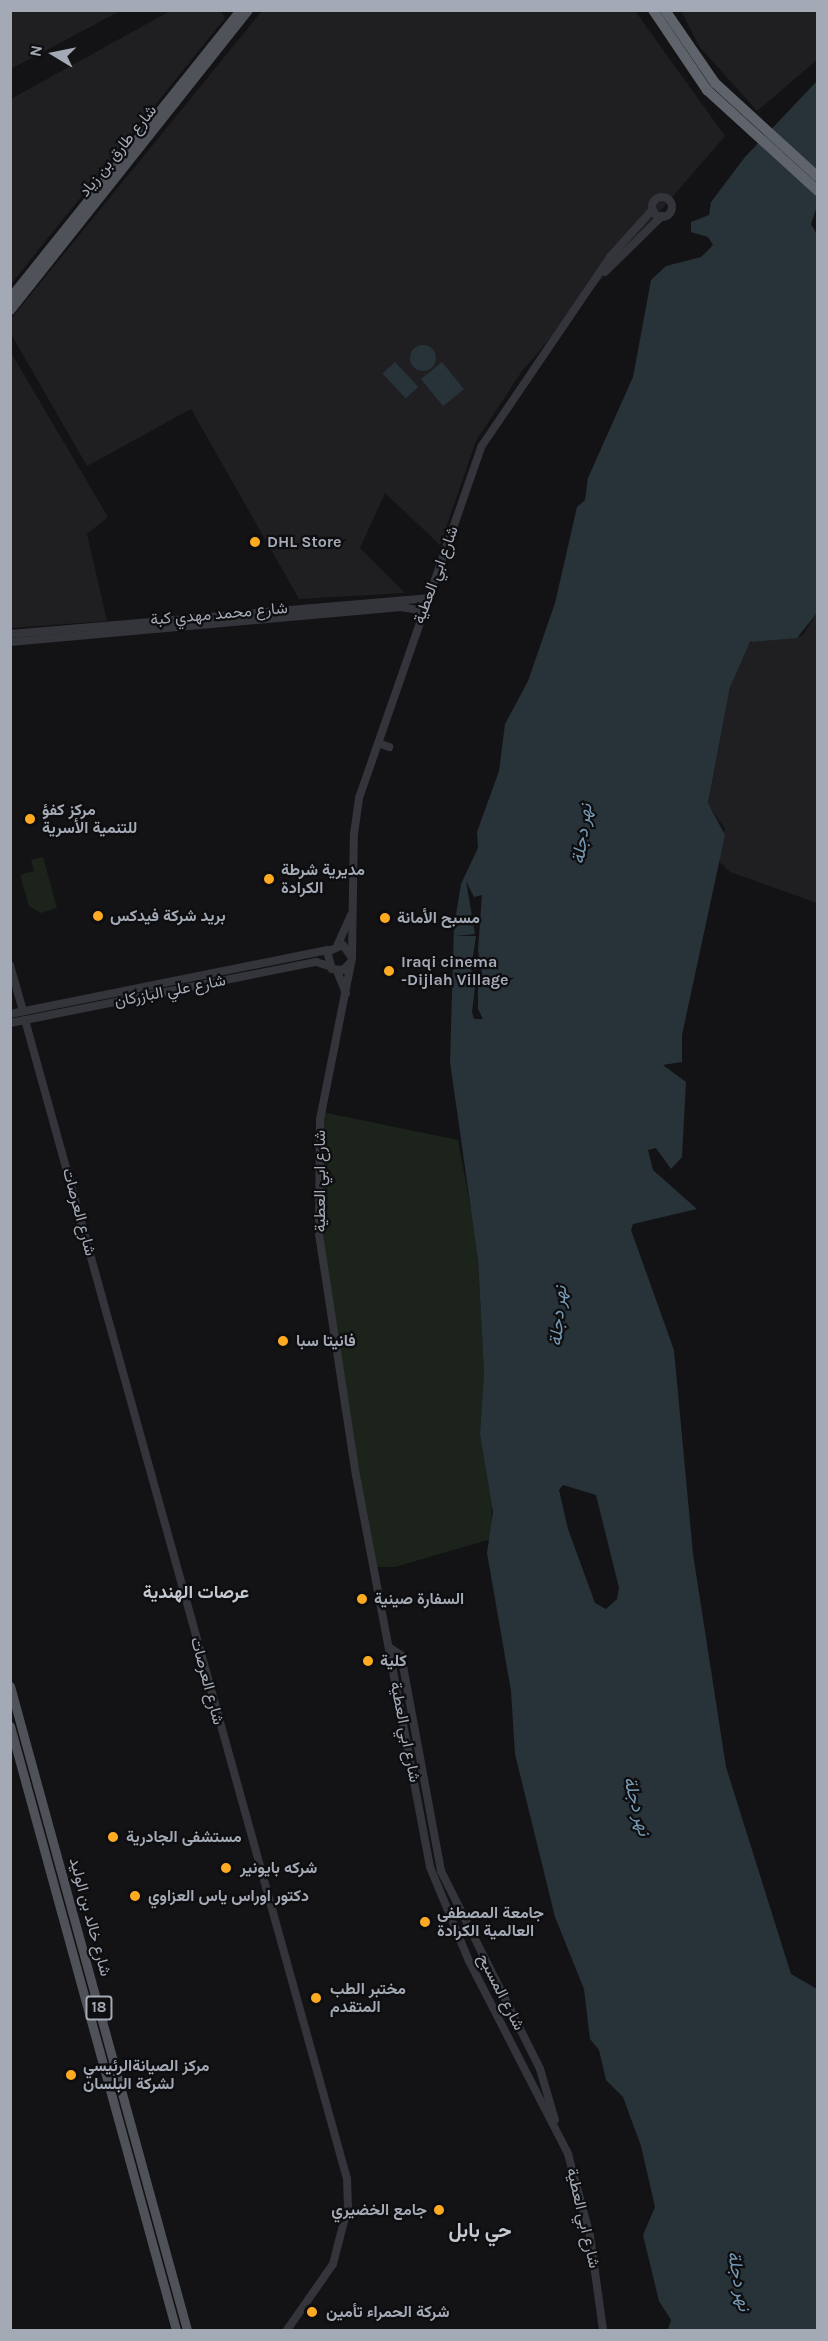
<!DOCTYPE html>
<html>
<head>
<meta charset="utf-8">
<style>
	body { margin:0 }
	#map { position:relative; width:828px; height:2341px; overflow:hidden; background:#131315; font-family:Karla,Vazirmatn,sans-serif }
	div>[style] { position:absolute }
	.built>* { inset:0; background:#1f1f22 }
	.green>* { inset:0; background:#1b231b }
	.water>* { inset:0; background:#283239; transform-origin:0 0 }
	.round { border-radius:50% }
	.pier>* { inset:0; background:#131315 }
	.minor>* { height:8px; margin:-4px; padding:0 4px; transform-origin:4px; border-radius:4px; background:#33353a }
	.minor>.ring { margin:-4px; padding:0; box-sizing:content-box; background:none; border:8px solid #33353a; border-radius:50% }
	.major>* { height:9px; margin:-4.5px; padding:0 4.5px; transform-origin:4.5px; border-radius:4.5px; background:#4f5259 }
	.highway>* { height:10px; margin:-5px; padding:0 5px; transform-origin:5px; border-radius:5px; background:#5f636b }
	.dots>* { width:16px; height:16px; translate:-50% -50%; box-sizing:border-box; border:3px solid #0e0e10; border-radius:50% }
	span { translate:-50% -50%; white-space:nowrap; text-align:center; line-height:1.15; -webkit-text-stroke:4.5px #0e0e10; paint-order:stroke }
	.shield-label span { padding:2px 4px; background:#0e0e10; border:2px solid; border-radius:4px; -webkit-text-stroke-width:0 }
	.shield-label { font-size:15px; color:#a3aab6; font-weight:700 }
	.street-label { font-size:16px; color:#a3aab6 }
	.poi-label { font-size:16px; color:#a3aab6; font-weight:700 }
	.left { translate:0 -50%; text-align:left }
	.right { translate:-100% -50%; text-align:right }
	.water-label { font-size:18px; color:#779ab4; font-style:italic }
	.neighbourhood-label { font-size:18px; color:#c5c9d2; font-weight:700 }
	.quarter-label { font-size:20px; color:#c5c9d2; font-weight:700 }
	.frame { position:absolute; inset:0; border:12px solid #a3aab6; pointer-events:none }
	.north { position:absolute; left:24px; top:24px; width:60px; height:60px; -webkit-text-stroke:4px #0e0e10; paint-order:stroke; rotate:280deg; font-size:16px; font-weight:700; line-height:24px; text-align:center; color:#a3aab6 }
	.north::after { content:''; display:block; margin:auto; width:21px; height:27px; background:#a3aab6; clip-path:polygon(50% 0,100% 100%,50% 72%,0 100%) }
</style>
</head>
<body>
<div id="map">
	<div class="built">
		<i style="clip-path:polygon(11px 10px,120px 10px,120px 11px,11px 69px)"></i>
		<i style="clip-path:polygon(170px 11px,221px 11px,225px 18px,11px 284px,11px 99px)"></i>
		<i style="clip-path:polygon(262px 11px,635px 11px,725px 136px,522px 371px,476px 441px,440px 545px,385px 493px,360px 548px,405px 593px,299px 599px,191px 409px,87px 466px,11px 334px,10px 320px)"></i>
		<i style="clip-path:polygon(681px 11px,817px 11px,817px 60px,757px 111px,699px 46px)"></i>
		<i style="clip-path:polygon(10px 351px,108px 517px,87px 534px,107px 621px,11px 628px)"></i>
		<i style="clip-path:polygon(817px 613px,817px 903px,730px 872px,716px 858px,725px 829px,708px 804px,730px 687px,744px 650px,755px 639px,802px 636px)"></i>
	</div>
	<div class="green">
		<i style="clip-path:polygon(43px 857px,57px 908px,41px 913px,29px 906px,20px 875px,34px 871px,31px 860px)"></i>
		<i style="clip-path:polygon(322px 1112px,458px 1140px,477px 1242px,484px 1373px,480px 1434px,492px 1497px,491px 1539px,395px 1567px,375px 1567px,328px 1283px,319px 1191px)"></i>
	</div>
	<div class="water">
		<i style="clip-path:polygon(evenodd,817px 81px,818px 203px,811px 224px,818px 236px,817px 613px,797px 638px,750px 642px,730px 687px,708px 803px,725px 835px,682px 1035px,682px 1062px,663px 1065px,686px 1082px,682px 1157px,671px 1169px,656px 1148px,648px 1150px,653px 1170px,697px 1209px,633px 1224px,631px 1230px,674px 1350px,693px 1554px,726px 1767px,791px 1974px,817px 1989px,817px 2330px,668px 2330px,671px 2320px,659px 2301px,643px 2235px,655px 2207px,641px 2146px,623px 2097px,606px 2080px,599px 2050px,590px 2039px,584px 1989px,555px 1917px,515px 1754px,511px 1691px,487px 1553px,493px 1512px,480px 1434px,484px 1373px,478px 1259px,450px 1062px,454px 927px,461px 884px,478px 848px,477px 832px,499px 771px,505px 724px,528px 681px,555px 603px,577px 507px,585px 500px,588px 478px,633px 377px,651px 280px,666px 266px,701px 257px,713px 245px,708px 237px,691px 232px,691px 222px,709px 215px,711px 202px,745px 157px,817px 81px,563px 1485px,596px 1495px,619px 1588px,617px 1599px,606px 1609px,595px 1603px,568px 1529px,559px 1490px,563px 1485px)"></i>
		<i class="round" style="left:410px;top:345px;width:26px;height:26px"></i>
		<i style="left:395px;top:362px;width:34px;height:17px;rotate:47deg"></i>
		<i style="left:442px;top:362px;width:35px;height:27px;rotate:51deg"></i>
	</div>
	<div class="pier">
		<i style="clip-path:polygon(466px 881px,474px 897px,482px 895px,478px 950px,483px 982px,478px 987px,478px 1009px,483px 1019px,474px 1019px,472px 1012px,476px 978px,453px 977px,476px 976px,471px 970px,476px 936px,455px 936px,475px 934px)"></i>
	</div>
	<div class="minor">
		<i class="ring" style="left:652px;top:197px;width:12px;height:12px"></i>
		<i style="left:605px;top:272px;width:80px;rotate:-44.5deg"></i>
		<i style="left:10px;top:634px;width:419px;rotate:-4.9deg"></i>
		<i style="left:10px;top:642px;width:393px;rotate:-5.1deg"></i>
		<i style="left:401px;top:607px;width:22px;rotate:10deg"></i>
		<i style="left:378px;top:743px;width:12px;rotate:20deg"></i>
		<i style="left:338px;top:944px;width:32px;rotate:-66deg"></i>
		<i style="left:352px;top:955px;width:121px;rotate:-89.1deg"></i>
		<i style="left:354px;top:834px;width:36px;rotate:-82deg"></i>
		<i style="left:359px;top:798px;width:372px;rotate:-70.8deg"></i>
		<i style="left:481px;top:447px;width:230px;rotate:-55.8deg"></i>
		<i style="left:610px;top:257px;width:64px;rotate:-48.1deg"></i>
		<i style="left:351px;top:962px;width:11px;rotate:135deg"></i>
		<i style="left:343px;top:970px;width:11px;rotate:-175deg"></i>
		<i style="left:332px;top:969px;width:18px;rotate:-106deg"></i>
		<i style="left:327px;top:952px;width:17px;rotate:-24deg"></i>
		<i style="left:343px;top:945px;width:16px;rotate:55deg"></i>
		<i style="left:352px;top:958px;width:165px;rotate:101.2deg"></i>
		<i style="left:320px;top:1120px;width:114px;rotate:90.5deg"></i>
		<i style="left:319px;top:1234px;width:244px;rotate:81.3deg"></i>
		<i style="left:356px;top:1475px;width:399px;rotate:79.3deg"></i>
		<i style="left:430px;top:1867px;width:102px;rotate:67.5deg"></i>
		<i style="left:469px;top:1961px;width:217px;rotate:62.8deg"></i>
		<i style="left:568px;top:2154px;width:85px;rotate:75deg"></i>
		<i style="left:590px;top:2236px;width:95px;rotate:82.1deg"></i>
		<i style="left:10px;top:965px;width:48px;rotate:74.2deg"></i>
		<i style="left:337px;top:971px;width:24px;rotate:68deg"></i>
		<i style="left:10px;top:1014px;width:324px;rotate:-11.4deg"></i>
		<i style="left:25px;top:1020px;width:1203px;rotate:74.47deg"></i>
		<i style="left:347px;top:2179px;width:27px;rotate:88deg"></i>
		<i style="left:348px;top:2206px;width:60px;rotate:104.5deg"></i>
		<i style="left:333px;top:2264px;width:80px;rotate:124.9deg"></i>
		<i style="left:10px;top:1023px;width:312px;rotate:-11.3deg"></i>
		<i style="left:316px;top:962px;width:14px;rotate:17deg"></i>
		<i style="left:389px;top:1647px;width:14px;rotate:34deg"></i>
		<i style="left:401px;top:1655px;width:220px;rotate:79.5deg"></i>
		<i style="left:441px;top:1871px;width:221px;rotate:63.4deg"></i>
		<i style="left:540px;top:2069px;width:53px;rotate:73.6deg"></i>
	</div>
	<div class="major">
		<i style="left:10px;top:297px;width:368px;rotate:-51.3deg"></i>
		<i style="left:10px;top:310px;width:383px;rotate:-51.6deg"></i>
		<i style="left:10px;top:1686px;width:668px;rotate:74.63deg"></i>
		<i style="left:10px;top:1726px;width:626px;rotate:74.63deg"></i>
	</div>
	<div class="highway">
		<i style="left:653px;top:10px;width:97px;rotate:56deg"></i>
		<i style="left:707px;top:90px;width:150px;rotate:42.3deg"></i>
		<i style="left:665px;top:10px;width:88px;rotate:55.6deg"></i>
		<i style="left:715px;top:83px;width:139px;rotate:42.4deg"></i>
	</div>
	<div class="dots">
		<i style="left:255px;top:542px;background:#ffab21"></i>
		<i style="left:30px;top:819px;background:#ffab21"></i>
		<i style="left:269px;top:879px;background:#ffab21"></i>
		<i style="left:98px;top:916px;background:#ffab21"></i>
		<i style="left:385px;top:918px;background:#ffab21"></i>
		<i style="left:389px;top:971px;background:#ffab21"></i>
		<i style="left:283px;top:1341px;background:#ffab21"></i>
		<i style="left:362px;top:1599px;background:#ffab21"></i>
		<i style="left:368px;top:1661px;background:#ffab21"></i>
		<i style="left:113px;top:1837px;background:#ffab21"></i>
		<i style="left:226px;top:1868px;background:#ffab21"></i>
		<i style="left:135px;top:1896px;background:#ffab21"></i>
		<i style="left:425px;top:1922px;background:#ffab21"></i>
		<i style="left:316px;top:1998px;background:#ffab21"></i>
		<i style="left:71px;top:2075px;background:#ffab21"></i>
		<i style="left:439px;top:2210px;background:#ffab21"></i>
		<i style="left:312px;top:2312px;background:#ffab21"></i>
	</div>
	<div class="shield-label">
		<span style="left:99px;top:2008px">18</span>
	</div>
	<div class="street-label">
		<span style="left:118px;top:151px;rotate:-51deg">شارع طارق بن زياد</span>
		<span style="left:436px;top:575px;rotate:-70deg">شارع ابي العطية</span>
		<span style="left:219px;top:614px;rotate:-5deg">شارع محمد مهدي كبة</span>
		<span style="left:170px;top:991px;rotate:-11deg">شارع علي البازركان</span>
		<span style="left:320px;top:1181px;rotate:-90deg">شارع ابي العطية</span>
		<span style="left:79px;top:1212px;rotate:75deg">شارع العرصات</span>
		<span style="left:207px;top:1681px;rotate:75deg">شارع العرصات</span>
		<span style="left:405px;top:1732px;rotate:79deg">شارع ابي العطية</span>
		<span style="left:90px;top:1917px;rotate:75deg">شارع خالد بن الوليد</span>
		<span style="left:501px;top:1992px;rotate:63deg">شارع المسبح</span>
		<span style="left:583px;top:2218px;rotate:77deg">شارع ابي العطية</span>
	</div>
	<div class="poi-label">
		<span class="left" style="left:267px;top:542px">DHL Store</span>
		<span class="left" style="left:42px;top:819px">مركز كفؤ<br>للتنمية الأسرية</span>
		<span class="left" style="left:281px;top:879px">مديرية شرطة<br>الكرادة</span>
		<span class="left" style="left:110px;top:916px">بريد شركة فيدكس</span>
		<span class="left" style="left:397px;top:918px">مسبح الأمانة</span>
		<span class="left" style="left:401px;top:971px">Iraqi cinema<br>-Dijlah Village</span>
		<span class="left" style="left:296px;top:1341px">فانيتا سبا</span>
		<span class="left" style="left:374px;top:1599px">السفارة صينية</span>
		<span class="left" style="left:380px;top:1661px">كلية</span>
		<span class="left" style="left:126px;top:1837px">مستشفى الجادرية</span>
		<span class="left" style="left:240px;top:1868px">شركه بايونير</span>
		<span class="left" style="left:148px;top:1896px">دكتور اوراس ياس العزاوي</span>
		<span class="left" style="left:437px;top:1922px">جامعة المصطفى<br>العالمية الكرادة</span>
		<span class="left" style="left:330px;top:1998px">مختبر الطب<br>المتقدم</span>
		<span class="left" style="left:83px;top:2075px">مركز الصيانةالرئيسي<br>لشركة البلسان</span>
		<span class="right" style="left:427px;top:2210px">جامع الخضيري</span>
		<span class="left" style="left:326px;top:2312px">شركة الحمراء تأمين</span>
	</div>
	<div class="water-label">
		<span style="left:582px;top:834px;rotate:-82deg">نهر دجلة</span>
		<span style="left:558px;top:1316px;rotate:-85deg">نهر دجلة</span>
		<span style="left:637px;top:1806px;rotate:75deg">نهر دجلة</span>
		<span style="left:739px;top:2281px;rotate:79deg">نهر دجلة</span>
	</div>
	<div class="neighbourhood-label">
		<span style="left:196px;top:1592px">عرصات الهندية</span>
	</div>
	<div class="quarter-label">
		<span style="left:480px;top:2230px">حي بابل</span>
	</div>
	<div class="frame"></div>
	<div class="north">N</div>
</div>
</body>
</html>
